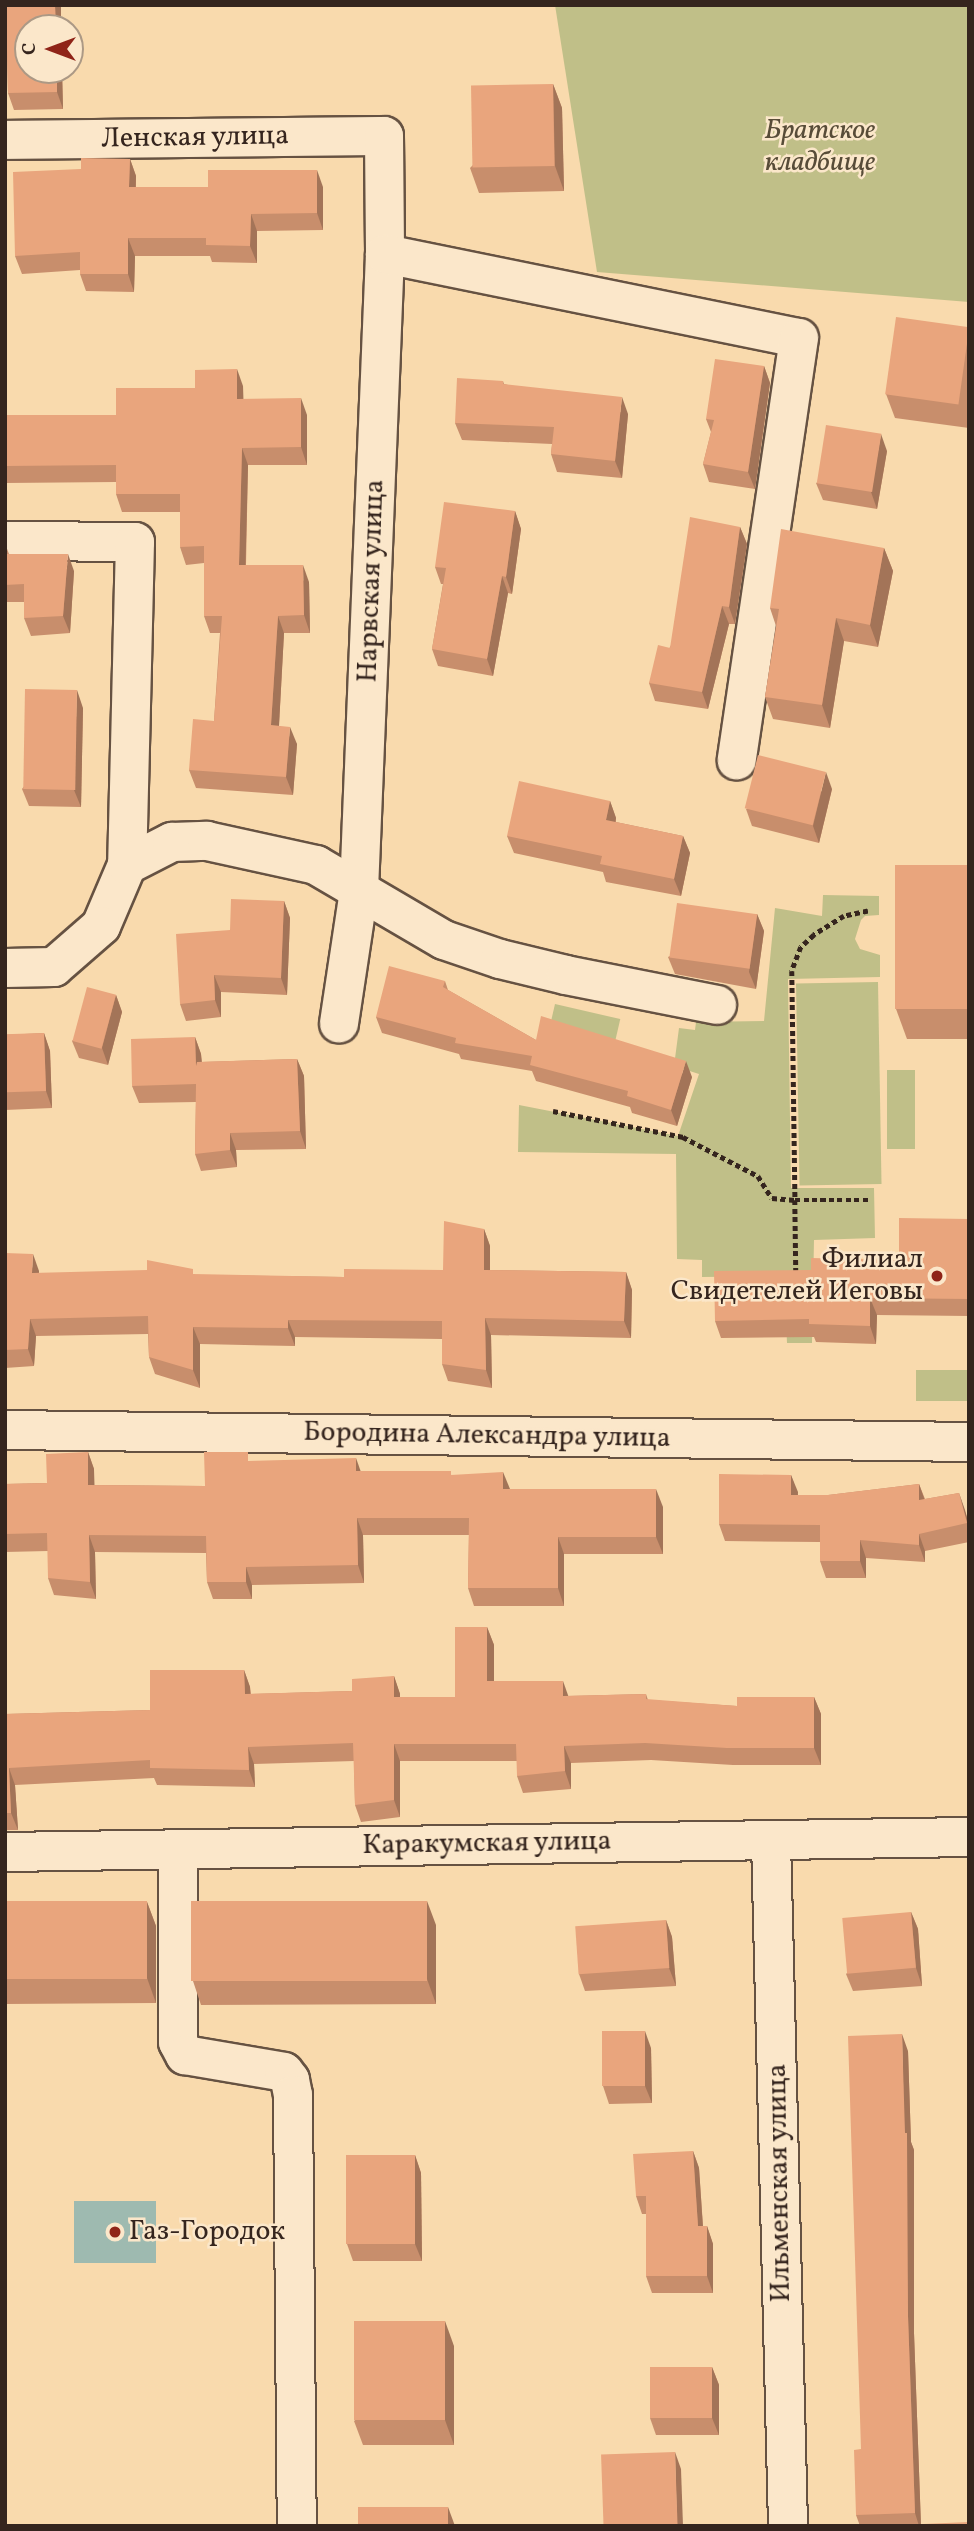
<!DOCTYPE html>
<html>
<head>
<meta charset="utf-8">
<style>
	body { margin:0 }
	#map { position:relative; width:974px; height:2531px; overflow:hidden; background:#f9daad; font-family:Vollkorn,serif }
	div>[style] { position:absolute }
	.green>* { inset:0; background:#c0bf88; transform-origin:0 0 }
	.water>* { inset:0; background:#9ebab0; transform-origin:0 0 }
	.path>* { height:4.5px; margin-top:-2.25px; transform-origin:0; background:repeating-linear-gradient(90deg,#35251e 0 5px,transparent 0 8.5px) }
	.roads { filter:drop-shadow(2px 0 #665242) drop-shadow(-2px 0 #665242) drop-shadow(0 2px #665242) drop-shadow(0 -2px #665242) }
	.minor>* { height:38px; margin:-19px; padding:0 19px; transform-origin:19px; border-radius:19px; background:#fbe7ca }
	.wall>* { inset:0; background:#c88e6c }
	.shaded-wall>* { inset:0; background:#a37458 }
	.building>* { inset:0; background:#e9a57d; transform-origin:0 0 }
	.dots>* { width:19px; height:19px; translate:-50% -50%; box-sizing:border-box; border:4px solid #fbe7ca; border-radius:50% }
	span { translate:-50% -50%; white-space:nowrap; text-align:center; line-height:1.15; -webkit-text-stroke:5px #fbe7ca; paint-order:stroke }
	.park-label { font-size:28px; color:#584c38; font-style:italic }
	.street-label { font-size:28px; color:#35251e }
	.poi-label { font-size:28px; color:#35251e }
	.right { translate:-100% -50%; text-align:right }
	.left { translate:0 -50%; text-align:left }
	.frame { position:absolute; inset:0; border:7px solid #35251e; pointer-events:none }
	.north { position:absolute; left:14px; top:14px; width:70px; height:70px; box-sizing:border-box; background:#fbe7ca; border:2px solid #ac9985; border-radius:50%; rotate:270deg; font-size:19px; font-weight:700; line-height:28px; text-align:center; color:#35251e }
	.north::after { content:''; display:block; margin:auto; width:24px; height:32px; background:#8f2418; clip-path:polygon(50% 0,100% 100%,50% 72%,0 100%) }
</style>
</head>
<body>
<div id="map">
	<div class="green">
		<i style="clip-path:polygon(555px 5px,969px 5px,969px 302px,597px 272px)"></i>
		<i style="clip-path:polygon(823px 895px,879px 896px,879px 915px,865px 916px,861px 920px,855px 939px,860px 949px,880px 955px,880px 977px,788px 979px,791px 1188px,874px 1188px,875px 1238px,814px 1240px,812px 1343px,787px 1343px,784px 1276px,702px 1277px,702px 1260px,677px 1259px,676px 1154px,518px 1152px,519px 1105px,678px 1136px,699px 1074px,674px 1066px,679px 1028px,695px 1030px,696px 1022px,764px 1021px,775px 908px,822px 916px)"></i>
		<i style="left:878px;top:982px;width:202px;height:82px;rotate:89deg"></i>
		<i style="left:555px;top:1004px;width:67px;height:23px;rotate:13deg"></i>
		<i style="left:887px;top:1070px;width:28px;height:79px"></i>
		<i style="left:916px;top:1370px;width:53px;height:31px"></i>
	</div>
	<div class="water">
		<i style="left:74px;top:2201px;width:82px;height:62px"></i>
	</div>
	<div class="path">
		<i style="left:868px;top:911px;width:25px;rotate:168deg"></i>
		<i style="left:844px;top:916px;width:36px;rotate:148deg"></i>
		<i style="left:814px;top:935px;width:18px;rotate:137deg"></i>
		<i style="left:801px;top:947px;width:26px;rotate:111deg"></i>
		<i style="left:792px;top:971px;width:229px;rotate:89.2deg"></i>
		<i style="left:795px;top:1200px;width:76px"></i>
		<i style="left:553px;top:1111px;width:133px;rotate:11.3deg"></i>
		<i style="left:683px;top:1137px;width:85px;rotate:27.5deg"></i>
		<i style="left:758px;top:1176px;width:26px;rotate:58deg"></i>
		<i style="left:772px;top:1198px;width:23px;rotate:5deg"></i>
		<i style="left:795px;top:1200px;width:73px;rotate:89.2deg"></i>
	</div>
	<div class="roads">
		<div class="minor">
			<i style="left:5px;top:140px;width:379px;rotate:-0.6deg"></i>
			<i style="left:384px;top:136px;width:118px;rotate:89.5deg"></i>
			<i style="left:385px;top:254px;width:638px;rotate:92.34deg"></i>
			<i style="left:359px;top:891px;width:134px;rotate:98.6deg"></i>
			<i style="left:385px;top:254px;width:422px;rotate:11.5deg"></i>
			<i style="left:799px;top:338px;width:427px;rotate:98.4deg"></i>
			<i style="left:5px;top:541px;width:130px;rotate:0.4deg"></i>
			<i style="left:135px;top:542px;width:323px;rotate:91.4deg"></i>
			<i style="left:127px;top:865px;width:66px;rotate:113.1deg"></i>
			<i style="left:101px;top:926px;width:62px;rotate:138.9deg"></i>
			<i style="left:54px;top:967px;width:49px;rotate:178.8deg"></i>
			<i style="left:127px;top:865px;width:51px;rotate:-27.1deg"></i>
			<i style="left:172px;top:842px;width:35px;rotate:-2deg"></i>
			<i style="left:207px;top:841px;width:112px;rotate:12.4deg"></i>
			<i style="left:316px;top:865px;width:148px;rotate:30.4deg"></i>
			<i style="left:444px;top:940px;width:59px;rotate:18.7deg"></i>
			<i style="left:500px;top:959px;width:68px;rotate:13.6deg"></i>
			<i style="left:566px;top:975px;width:154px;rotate:11.2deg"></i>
			<i style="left:5px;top:1430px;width:964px;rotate:0.71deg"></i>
			<i style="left:771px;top:1840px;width:686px;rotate:88.58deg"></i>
			<i style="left:178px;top:1849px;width:193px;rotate:90deg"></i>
			<i style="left:178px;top:2042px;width:15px;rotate:62deg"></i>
			<i style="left:185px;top:2055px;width:100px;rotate:9.7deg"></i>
			<i style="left:284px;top:2072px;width:10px;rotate:53deg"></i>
			<i style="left:290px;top:2080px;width:15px;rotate:79deg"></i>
			<i style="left:293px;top:2095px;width:431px;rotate:89.5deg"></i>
			<i style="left:5px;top:1852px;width:964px;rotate:-0.89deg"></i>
		</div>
	</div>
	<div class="wall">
		<i style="clip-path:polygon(6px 5px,61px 5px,61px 28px,28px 28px,28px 70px,62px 70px,63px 109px,14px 110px,8px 93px)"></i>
		<i style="clip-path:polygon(553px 84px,562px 108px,564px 191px,479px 193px,470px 168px)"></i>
		<i style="clip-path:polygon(130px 159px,136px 176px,136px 187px,323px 187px,323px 230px,257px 231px,257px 263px,212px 262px,210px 256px,135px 256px,134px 292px,86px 291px,80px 274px,80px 270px,22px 274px,15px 256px,81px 169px)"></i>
		<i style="clip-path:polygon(969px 327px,969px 428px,895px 418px,886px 394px)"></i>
		<i style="clip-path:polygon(764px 366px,770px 383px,755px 489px,709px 482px,703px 464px,711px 432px,706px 419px)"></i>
		<i style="clip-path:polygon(503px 381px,504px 384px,628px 414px,622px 478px,557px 472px,551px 454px,552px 444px,462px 440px,455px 423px)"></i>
		<i style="clip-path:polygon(243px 386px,243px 399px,307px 415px,307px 465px,248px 465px,246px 565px,309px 582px,310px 633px,284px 633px,279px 726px,297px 744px,293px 795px,196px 788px,189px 770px,214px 721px,220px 633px,210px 633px,204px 616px,204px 563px,186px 565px,180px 547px,180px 512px,122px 512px,116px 494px,116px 482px,5px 483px,5px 415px,116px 415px,195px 388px)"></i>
		<i style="clip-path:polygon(887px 451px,877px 509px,823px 500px,816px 483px)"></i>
		<i style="clip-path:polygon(515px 511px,521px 529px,512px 594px,508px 593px,493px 676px,438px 666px,432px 649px,443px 584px,441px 584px,435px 567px)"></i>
		<i style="clip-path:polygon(740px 527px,747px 544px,735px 624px,729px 624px,708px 709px,655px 701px,649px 683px)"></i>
		<i style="clip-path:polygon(5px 545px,6px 546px,9px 554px,74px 571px,70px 633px,31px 636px,24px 618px,24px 602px,5px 602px)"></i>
		<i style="clip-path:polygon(884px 548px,893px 571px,878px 647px,844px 641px,830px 728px,773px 719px,765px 697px,776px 626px,770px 608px)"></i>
		<i style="clip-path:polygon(83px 708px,81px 807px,29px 806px,22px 789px)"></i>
		<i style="clip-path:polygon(832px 789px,819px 843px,752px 826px,746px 809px)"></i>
		<i style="clip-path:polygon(610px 801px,616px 818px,616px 822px,683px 836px,690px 853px,681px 896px,606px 882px,603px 872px,514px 853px,507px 836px)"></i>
		<i style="clip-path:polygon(969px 865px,969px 1039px,907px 1039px,896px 1009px)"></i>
		<i style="clip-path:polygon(284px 901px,290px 918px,287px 995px,221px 992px,221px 1017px,186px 1021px,180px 1004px,230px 930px)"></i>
		<i style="clip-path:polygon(757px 914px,764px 931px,756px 989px,675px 974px,668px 957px)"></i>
		<i style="clip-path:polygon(445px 981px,448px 990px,536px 1040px,692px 1077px,677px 1126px,632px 1113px,630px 1107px,536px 1081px,532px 1071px,461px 1059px,459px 1054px,382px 1033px,376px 1017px)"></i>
		<i style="clip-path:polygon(116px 995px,122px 1012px,108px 1065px,79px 1058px,72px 1041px)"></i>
		<i style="clip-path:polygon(44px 1033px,50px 1051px,52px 1108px,5px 1110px,5px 1035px)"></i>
		<i style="clip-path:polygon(195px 1037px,201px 1054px,202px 1062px,297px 1059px,304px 1076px,306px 1149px,236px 1150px,237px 1167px,201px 1171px,195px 1154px,196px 1102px,139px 1103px,132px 1086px)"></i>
		<i style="clip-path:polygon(969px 1219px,969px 1316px,877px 1315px,876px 1344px,816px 1342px,814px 1337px,721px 1338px,715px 1321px,811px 1270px,899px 1260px)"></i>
		<i style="clip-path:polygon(484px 1229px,490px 1246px,490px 1270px,626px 1272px,632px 1290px,631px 1338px,491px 1335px,492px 1388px,448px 1381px,442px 1364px,442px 1339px,295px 1337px,295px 1346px,200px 1344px,200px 1388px,155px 1374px,149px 1357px,148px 1334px,36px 1336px,34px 1366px,5px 1368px,5px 1253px,39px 1271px,39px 1273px,344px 1277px,443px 1270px)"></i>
		<i style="clip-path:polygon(88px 1452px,94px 1469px,94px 1485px,205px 1486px,251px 1461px,361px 1471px,453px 1475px,510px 1489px,663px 1507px,663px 1554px,564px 1554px,564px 1606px,474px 1606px,468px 1588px,469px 1535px,363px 1535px,364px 1583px,252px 1585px,252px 1599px,213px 1599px,207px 1582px,206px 1553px,95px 1552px,96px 1599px,54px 1595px,48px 1578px,48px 1551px,5px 1552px,5px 1484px,47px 1483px)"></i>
		<i style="clip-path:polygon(791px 1475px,798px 1495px,828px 1495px,919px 1484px,925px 1499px,959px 1493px,969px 1524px,969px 1542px,925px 1551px,925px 1562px,866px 1558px,866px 1578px,826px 1578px,820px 1561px,820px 1542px,725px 1541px,719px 1524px)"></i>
		<i style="clip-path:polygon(487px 1627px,494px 1645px,494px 1681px,568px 1696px,646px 1694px,648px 1700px,737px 1706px,814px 1697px,821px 1714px,821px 1765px,733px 1765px,651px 1760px,571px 1763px,571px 1789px,523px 1793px,517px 1776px,517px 1761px,400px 1761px,400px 1817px,361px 1822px,355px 1805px,354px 1761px,254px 1764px,255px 1787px,157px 1785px,154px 1778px,15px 1785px,18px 1830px,5px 1830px,5px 1714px,150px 1710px,244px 1670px,250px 1687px,251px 1694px,352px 1691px,394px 1676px,400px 1694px,400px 1697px,455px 1697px)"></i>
		<i style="clip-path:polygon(5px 1901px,147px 1902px,156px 1926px,156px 2003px,5px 2004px)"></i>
		<i style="clip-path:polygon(911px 1912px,918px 1929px,922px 1986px,853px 1991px,846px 1974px)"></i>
		<i style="clip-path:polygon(666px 1920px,672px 1937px,676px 1986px,585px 1991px,579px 1974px)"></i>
		<i style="clip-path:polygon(436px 1925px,436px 2004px,201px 2005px,193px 1981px)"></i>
		<i style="clip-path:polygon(651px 2048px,652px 2103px,609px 2104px,603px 2086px)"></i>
		<i style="clip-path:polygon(908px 2051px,911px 2142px,914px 2150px,914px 2333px,921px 2526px,860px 2526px,856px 2515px,861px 2449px)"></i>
		<i style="clip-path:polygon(693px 2151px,699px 2168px,703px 2226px,707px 2226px,713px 2244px,713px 2293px,652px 2293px,646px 2276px,646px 2214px,642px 2214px,636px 2196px)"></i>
		<i style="clip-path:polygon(415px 2155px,421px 2173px,422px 2261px,353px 2261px,347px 2244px)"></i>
		<i style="clip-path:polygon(454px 2346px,454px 2445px,363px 2445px,354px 2421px)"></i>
		<i style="clip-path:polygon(712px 2367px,719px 2385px,719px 2435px,656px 2435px,650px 2418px)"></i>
	</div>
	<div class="shaded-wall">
		<i style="clip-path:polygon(55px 5px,61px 5px,61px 28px,56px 28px)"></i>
		<i style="clip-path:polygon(57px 70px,62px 70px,63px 109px,57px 92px)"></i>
		<i style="clip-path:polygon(553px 84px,562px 108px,564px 191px,555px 166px)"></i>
		<i style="clip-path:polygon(130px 159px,136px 176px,135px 205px,129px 187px)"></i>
		<i style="clip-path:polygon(317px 170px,323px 187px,323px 230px,317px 213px)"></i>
		<i style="clip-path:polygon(251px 214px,257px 231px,257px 263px,250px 246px)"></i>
		<i style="clip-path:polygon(128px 238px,135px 256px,134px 292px,128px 274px)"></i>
		<i style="clip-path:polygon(764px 366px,770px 383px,755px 489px,748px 472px)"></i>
		<i style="clip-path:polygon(237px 369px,243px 386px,244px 416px,237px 399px)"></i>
		<i style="clip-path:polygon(622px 397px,628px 414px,622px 478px,615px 461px)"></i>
		<i style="clip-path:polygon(301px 398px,307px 415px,307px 465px,301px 447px)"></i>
		<i style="clip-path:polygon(881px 434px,887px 451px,877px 509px,871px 492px)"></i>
		<i style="clip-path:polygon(242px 448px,248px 465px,245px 583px,239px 565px)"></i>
		<i style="clip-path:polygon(515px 511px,521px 529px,512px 594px,506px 577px)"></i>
		<i style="clip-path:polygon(740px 527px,747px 544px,735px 624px,729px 607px)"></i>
		<i style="clip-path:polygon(884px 548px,893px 571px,878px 647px,870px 625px)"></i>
		<i style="clip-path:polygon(68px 554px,74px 571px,70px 633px,63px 616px)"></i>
		<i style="clip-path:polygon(303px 565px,309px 582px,310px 633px,304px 615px)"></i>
		<i style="clip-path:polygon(502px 576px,508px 593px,493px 676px,487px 659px)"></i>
		<i style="clip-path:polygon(722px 606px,729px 624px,708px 709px,702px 692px)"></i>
		<i style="clip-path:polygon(278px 616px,284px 633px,278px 743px,271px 725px)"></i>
		<i style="clip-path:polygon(836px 618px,844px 641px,830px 728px,822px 705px)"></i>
		<i style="clip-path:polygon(77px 690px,83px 708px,81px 807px,74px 790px)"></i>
		<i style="clip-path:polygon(290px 727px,297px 744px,293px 795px,286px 777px)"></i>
		<i style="clip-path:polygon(826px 772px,832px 789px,819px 843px,813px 826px)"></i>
		<i style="clip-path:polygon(610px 801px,616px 818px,612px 837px,606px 820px)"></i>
		<i style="clip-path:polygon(683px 836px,690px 853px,681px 896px,674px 879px)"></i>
		<i style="clip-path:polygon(284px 901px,290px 918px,287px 995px,281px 978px)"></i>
		<i style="clip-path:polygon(757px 914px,764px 931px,756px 989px,749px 972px)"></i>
		<i style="clip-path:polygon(214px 975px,221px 992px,221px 1017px,215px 1000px)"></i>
		<i style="clip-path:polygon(116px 995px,122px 1012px,108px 1065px,102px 1048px)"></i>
		<i style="clip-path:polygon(44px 1033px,50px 1051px,52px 1108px,46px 1091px)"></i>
		<i style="clip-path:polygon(195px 1037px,201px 1054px,203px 1083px,196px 1066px)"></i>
		<i style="clip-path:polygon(297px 1059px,304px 1076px,306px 1149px,300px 1131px)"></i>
		<i style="clip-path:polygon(686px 1061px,692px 1077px,677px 1126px,671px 1110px)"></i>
		<i style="clip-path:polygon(230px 1133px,236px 1150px,237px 1167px,230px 1150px)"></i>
		<i style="clip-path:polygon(484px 1229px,490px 1246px,490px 1287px,484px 1270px)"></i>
		<i style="clip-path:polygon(33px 1254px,39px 1271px,38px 1290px,32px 1273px)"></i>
		<i style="clip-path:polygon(626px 1272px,632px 1290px,631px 1338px,624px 1321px)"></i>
		<i style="clip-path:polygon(870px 1298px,877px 1315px,876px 1344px,870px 1326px)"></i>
		<i style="clip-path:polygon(485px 1318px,491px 1335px,492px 1388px,486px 1370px)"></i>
		<i style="clip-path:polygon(30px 1319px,36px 1336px,34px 1366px,28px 1349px)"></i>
		<i style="clip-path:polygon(288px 1320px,295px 1337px,295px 1346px,288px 1328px)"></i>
		<i style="clip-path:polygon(193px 1327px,200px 1344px,200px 1388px,193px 1370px)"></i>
		<i style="clip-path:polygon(88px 1452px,94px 1469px,95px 1502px,88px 1485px)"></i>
		<i style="clip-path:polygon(356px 1458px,362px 1475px,356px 1471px)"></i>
		<i style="clip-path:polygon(503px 1472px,510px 1489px,503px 1489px)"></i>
		<i style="clip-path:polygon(791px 1475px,798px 1492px,797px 1512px,791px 1495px)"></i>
		<i style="clip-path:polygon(919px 1484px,925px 1501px,919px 1500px)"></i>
		<i style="clip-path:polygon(656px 1489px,663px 1507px,663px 1554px,656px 1537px)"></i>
		<i style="clip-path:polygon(959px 1493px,965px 1510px,969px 1524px,969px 1529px)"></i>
		<i style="clip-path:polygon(357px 1518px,363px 1535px,364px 1583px,358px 1565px)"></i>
		<i style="clip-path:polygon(919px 1534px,925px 1551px,925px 1562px,919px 1545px)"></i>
		<i style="clip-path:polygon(89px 1535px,95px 1552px,96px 1599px,90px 1582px)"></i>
		<i style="clip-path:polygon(558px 1537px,564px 1554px,564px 1606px,558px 1588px)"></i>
		<i style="clip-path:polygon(860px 1540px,866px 1558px,866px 1578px,860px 1561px)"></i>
		<i style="clip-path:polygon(246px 1567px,252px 1585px,252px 1599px,246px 1582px)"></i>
		<i style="clip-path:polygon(487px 1627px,494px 1645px,494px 1698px,487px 1681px)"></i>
		<i style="clip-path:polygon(244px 1670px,250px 1687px,251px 1711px,245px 1694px)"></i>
		<i style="clip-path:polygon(394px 1676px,400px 1694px,400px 1714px,394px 1697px)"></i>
		<i style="clip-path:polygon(563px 1681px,569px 1698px,563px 1696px)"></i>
		<i style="clip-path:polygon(814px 1697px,821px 1714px,821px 1765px,814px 1748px)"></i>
		<i style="clip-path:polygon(394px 1744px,400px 1761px,400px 1817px,394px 1800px)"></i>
		<i style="clip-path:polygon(564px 1746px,571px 1763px,571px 1789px,565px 1771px)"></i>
		<i style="clip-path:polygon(248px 1747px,254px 1764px,255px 1787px,249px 1770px)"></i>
		<i style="clip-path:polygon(9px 1768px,15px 1785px,18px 1830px,11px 1813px)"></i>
		<i style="clip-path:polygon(427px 1901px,436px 1925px,436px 2004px,427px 1979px)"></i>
		<i style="clip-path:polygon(147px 1902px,156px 1926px,156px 2003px,147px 1978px)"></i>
		<i style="clip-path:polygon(911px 1912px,918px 1929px,922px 1986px,916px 1968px)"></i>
		<i style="clip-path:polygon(666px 1920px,672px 1937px,676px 1986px,669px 1968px)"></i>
		<i style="clip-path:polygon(645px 2031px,651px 2048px,652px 2103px,645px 2086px)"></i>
		<i style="clip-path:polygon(902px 2034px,908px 2051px,911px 2142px,914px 2150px,914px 2333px,921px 2526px,919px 2526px,915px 2513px,908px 2316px)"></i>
		<i style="clip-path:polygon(693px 2151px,699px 2168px,704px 2244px,698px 2226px)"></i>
		<i style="clip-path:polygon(415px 2155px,421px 2173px,422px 2261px,415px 2244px)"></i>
		<i style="clip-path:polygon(707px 2226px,713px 2244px,713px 2293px,707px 2276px)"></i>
		<i style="clip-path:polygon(445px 2321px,454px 2346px,454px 2445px,445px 2420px)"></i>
		<i style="clip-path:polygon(712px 2367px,719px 2385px,719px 2435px,712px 2418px)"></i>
		<i style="clip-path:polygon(675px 2452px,681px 2469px,683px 2526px,677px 2526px)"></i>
		<i style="clip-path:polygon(448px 2507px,455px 2526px,448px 2526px)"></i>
	</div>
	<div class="building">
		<i style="clip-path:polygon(6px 5px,55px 5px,56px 28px,28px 28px,28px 70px,57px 70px,57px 92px,8px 93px)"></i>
		<i style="left:553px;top:84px;width:82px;height:82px;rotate:89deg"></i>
		<i style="clip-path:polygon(81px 158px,130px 159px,129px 187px,208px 187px,208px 170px,317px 170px,317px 213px,251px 214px,250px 246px,206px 245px,206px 238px,128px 238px,128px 274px,80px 274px,80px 252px,15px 256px,13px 172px,81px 169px)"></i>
		<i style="left:896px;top:317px;width:74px;height:78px;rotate:8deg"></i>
		<i style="clip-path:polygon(715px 359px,764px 366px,748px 472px,703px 464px,714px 420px,706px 419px)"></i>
		<i style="clip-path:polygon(237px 369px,237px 399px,301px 398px,301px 447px,242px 448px,239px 565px,303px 565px,304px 615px,278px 616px,271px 725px,290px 727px,286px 777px,189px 770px,193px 719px,214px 721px,222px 616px,204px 616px,204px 546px,180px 547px,180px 494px,116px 494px,116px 465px,5px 466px,5px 415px,116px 415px,116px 388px,195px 388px,195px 370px)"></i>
		<i style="clip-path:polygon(457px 378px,503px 381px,503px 384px,622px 397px,615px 461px,551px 454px,554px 427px,455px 423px)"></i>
		<i style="left:826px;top:425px;width:56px;height:59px;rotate:9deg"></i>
		<i style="clip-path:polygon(444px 502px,515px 511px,506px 577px,502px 576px,487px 659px,432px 649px,446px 568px,435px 567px)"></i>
		<i style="clip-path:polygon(690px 517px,740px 527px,729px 607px,722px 606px,702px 692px,649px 683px,658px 645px,670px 648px)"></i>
		<i style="clip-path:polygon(781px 529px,884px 548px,870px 625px,836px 618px,822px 705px,765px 697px,779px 609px,770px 608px)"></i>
		<i style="clip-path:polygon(5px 545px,6px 546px,7px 554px,68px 554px,63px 616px,24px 618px,24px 584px,5px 585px)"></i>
		<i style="left:25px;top:689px;width:52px;height:100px;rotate:1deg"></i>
		<i style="left:758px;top:755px;width:70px;height:55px;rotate:14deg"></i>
		<i style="clip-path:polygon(519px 781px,610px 801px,606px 820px,683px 836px,674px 879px,600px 864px,602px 856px,507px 836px)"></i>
		<i style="left:895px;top:865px;width:74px;height:144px"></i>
		<i style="clip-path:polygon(231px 899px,284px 901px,281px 978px,214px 975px,215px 1000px,180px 1004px,176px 934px,230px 930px)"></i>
		<i style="left:677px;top:903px;width:81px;height:55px;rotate:8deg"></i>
		<i style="clip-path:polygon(389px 966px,445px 981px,443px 987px,536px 1040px,541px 1016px,686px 1061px,671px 1110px,627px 1096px,628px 1091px,530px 1065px,532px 1056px,455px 1043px,456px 1038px,376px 1017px)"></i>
		<i style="left:87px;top:987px;width:30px;height:56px;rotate:15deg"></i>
		<i style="left:44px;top:1033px;width:58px;height:39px;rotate:88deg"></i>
		<i style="clip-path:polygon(195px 1037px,196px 1066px,197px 1062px,297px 1059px,300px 1131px,230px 1133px,230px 1150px,195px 1154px,196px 1084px,132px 1086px,131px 1039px)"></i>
		<i style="clip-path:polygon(899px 1218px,969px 1219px,969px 1299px,870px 1298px,870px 1326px,809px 1324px,809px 1319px,715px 1321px,714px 1271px,811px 1270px,811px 1258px,899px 1260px)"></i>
		<i style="clip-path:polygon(444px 1221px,484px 1229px,484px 1270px,626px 1272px,624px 1321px,485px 1318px,486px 1370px,442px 1364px,442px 1321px,288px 1320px,288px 1328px,193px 1327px,193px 1370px,149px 1357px,148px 1316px,30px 1319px,28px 1349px,5px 1350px,5px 1253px,33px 1254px,32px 1273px,147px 1270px,147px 1260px,193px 1269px,193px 1274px,344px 1277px,344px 1269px,443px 1270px)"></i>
		<i style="clip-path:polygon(88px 1452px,88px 1485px,205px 1486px,204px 1452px,248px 1452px,248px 1461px,356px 1458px,356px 1471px,451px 1471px,451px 1475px,503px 1472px,503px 1489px,656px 1489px,656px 1537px,558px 1537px,558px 1588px,468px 1588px,469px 1518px,357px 1518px,358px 1565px,246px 1567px,246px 1582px,207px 1582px,206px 1536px,89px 1535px,90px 1582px,48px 1578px,47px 1533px,5px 1534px,5px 1484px,47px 1483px,46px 1454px)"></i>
		<i style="clip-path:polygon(719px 1474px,791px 1475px,791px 1495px,828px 1495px,919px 1484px,919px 1500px,959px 1493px,967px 1523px,919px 1534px,919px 1545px,860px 1540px,860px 1561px,820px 1561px,820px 1525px,719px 1524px)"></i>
		<i style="clip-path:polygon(455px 1627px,487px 1627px,487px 1681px,563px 1681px,563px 1696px,646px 1694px,646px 1699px,737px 1706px,737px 1697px,814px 1697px,814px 1748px,727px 1748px,645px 1743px,564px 1746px,565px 1771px,517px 1776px,516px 1744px,394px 1744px,394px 1800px,355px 1805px,353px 1743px,248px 1747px,249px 1770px,150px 1768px,150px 1760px,9px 1768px,11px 1813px,5px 1813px,5px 1714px,150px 1710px,150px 1670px,244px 1670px,245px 1694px,352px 1691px,352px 1679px,394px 1676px,394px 1697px,455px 1697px)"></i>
		<i style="left:5px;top:1901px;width:142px;height:78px"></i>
		<i style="left:191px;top:1901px;width:236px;height:80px"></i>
		<i style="left:911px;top:1912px;width:56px;height:69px;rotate:85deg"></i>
		<i style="left:666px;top:1920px;width:48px;height:91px;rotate:86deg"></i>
		<i style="left:645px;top:2031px;width:55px;height:43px;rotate:90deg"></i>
		<i style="clip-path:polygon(902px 2034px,905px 2133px,907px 2133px,908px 2316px,915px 2513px,856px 2515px,854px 2450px,861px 2449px,848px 2036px)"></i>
		<i style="clip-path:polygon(693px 2151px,698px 2226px,707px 2226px,707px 2276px,646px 2276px,646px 2196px,636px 2196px,633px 2154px)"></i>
		<i style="left:415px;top:2155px;width:89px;height:69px;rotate:90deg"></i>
		<i style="left:445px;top:2321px;width:99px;height:91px;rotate:90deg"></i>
		<i style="left:650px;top:2367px;width:62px;height:51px"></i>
		<i style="left:675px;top:2452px;width:74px;height:74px;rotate:88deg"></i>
		<i style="left:448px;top:2507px;width:19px;height:90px;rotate:90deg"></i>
		<i style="clip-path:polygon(969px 2522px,969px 2526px,923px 2526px,923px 2524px)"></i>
	</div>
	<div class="dots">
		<i style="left:937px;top:1276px;background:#8f2418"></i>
		<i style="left:115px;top:2232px;background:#8f2418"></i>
	</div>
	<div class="park-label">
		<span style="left:820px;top:147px">Братское<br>кладбище</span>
	</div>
	<div class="street-label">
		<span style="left:195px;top:138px;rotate:-1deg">Ленская улица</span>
		<span style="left:372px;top:581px;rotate:-88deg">Нарвская улица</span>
		<span style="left:487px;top:1436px;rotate:1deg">Бородина Александра улица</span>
		<span style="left:487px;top:1844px;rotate:-1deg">Каракумская улица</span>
		<span style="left:780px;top:2183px;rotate:-91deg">Ильменская улица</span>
	</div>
	<div class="poi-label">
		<span class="right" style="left:923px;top:1276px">Филиал<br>Свидетелей Иеговы</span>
		<span class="left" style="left:129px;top:2232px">Газ-Городок</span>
	</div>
	<div class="frame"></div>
	<div class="north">С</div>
</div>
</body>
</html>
